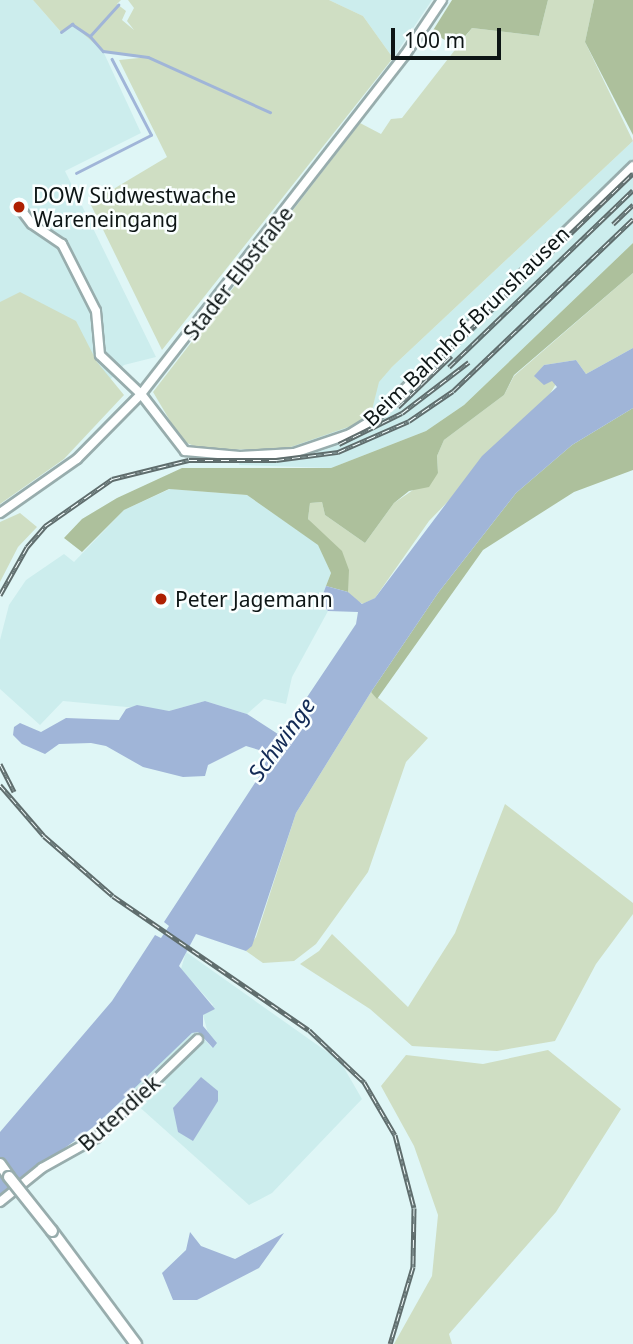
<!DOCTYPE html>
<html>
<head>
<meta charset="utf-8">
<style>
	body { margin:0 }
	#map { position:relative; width:633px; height:1344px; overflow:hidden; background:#dff6f6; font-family:"Noto Sans",sans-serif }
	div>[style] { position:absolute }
	.built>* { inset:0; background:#cceded }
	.green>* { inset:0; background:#cfdec3 }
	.forest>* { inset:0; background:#adc09c }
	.water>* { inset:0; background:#a0b5d8 }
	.stream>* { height:2.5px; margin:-1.25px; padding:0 1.25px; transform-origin:1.25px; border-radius:1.25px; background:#a0b5d8 }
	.roads { filter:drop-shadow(2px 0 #98adad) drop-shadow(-2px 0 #98adad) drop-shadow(0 2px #98adad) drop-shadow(0 -2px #98adad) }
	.minor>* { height:8px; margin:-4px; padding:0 4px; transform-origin:4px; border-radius:4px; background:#fff }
	.major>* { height:10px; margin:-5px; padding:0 5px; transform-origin:5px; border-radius:5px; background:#fff }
	.rail>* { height:5px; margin-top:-2.5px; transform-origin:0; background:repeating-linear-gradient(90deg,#faffff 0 8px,#5f6d6d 0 16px); box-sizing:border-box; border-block:2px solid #5f6d6d }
	.bridges { filter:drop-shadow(2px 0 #98adad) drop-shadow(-2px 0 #98adad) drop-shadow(0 2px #98adad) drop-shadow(0 -2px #98adad) }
	.major-bridge>* { height:10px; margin:-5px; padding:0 5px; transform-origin:5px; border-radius:5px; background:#fff }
	.dots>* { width:19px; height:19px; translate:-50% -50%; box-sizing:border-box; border:4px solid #faffff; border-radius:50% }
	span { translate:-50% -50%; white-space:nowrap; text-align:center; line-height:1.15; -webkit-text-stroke:5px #faffff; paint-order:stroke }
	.poi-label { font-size:21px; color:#0d1515 }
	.left { translate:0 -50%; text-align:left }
	.street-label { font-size:21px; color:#0d1515 }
	.water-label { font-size:23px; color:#122a55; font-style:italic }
	.scale { position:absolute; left:391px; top:28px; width:110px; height:32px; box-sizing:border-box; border:4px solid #0d1515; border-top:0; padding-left:9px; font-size:21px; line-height:24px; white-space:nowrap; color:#0d1515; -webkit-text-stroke:5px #faffff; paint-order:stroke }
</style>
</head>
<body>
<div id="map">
	<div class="built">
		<i style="clip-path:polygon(0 0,33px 0,61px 32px,72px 24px,90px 36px,103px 51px,141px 133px,65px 171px,156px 357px,124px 365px,0 494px)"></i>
		<i style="clip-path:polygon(329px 0,432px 0,393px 58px,363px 16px)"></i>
		<i style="clip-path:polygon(633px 141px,633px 243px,464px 405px,426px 431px,331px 468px,239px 465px,241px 450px,265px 450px,372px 410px,378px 382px,392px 367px)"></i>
		<i style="clip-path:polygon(170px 489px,247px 495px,319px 545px,331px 573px,320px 602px,328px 611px,292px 677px,286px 704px,264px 699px,247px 714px,205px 701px,169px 711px,63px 701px,40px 725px,0 689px,0 640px,9px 605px,26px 580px,64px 554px,74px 562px,124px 510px)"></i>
		<i style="clip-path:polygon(186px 952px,340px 1061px,362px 1099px,272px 1193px,249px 1205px,126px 1095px,192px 1033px,198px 1032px,212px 1048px,203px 1015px,213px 1005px,181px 969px)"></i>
	</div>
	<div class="green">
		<i style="clip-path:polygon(33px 0,121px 0,117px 4px,126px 11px,122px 20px,134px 30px,127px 21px,134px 8px,128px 0,329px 0,363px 16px,393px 58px,162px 350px,90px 203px,167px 157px,119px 60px,149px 57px,103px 51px,72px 24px,61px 32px)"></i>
		<i style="clip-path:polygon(548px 0,594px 0,585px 42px,633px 141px,392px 367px,379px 382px,372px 410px,354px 425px,285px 449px,204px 450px,182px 441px,153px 392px,360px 123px,381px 134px,391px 119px,402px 118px,472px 28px,539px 36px)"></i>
		<i style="clip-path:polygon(633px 273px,633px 348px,586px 374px,576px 360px,544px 365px,535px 376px,557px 382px,547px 399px,429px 521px,375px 598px,363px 604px,352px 598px,348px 592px,348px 570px,308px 519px,310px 503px,322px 502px,325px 515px,365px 543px,394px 503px,438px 473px,437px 456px,444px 440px,504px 395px,514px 376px)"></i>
		<i style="clip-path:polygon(20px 292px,76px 321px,97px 362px,124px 395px,64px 459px,0 504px,0 302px)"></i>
		<i style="clip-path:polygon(20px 513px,37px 527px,18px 547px,0 582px,0 522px)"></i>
		<i style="clip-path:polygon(371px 692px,428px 738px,406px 762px,368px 872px,316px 944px,294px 961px,263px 963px,246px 951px,256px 937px,296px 813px)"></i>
		<i style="clip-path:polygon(505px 804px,633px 903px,633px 914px,596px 964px,555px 1041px,497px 1051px,412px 1046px,370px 1009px,300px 964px,319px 951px,332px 934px,408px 1007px,455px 933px)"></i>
		<i style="clip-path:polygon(548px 1050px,621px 1109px,556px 1212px,449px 1334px,452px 1344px,394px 1344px,432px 1276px,438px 1215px,414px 1146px,381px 1086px,406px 1055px,483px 1064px)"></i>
	</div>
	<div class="forest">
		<i style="clip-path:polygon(452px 0,548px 0,539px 36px,472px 28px,456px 47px,432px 32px)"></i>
		<i style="clip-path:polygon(594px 0,633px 0,633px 135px,585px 42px)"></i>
		<i style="clip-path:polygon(633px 243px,633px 273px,514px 375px,504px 395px,444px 440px,437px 456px,438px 473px,429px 487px,409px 491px,394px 503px,365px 543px,325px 515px,322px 502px,310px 503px,308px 519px,342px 551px,349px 570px,348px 592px,326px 586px,331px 573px,318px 545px,247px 495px,169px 489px,124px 510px,82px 552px,64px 538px,82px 519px,117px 498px,182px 468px,331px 468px,426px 431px,464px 405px)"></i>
		<i style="clip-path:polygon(633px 408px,633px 470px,574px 492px,483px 550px,377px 699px,371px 692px,438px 593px,516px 493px,572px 445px)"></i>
	</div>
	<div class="water">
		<i style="clip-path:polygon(633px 348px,633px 408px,572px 445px,516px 493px,438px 593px,371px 692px,296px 813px,252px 946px,246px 951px,196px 934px,179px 966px,215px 1009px,203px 1015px,203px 1026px,217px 1043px,213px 1048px,198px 1032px,192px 1033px,95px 1126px,0 1195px,0 1132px,112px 1001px,155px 935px,161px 938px,169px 926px,164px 922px,262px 772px,269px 753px,246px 746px,208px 765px,205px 776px,183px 777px,143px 767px,106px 746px,91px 743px,59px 744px,45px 754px,22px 744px,13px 735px,14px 727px,20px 723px,41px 732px,66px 718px,119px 720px,126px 709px,137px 705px,169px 711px,205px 701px,247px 714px,281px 736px,356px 624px,358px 612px,328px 611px,320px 602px,326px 586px,348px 592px,362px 604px,375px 598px,482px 456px,557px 387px,552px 381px,544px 385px,534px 376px,544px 365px,576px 360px,586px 374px)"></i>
		<i style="clip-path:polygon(201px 1077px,218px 1091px,218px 1101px,193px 1141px,178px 1132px,173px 1108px)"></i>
		<i style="clip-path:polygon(190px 1232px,201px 1246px,235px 1259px,284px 1233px,259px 1268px,197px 1300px,173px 1300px,162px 1273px,186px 1250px)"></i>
	</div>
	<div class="stream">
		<i style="left:61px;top:32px;width:14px;rotate:-36deg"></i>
		<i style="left:72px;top:24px;width:22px;rotate:34deg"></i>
		<i style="left:90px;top:36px;width:42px;rotate:-47.9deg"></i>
		<i style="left:90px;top:36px;width:20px;rotate:49deg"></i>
		<i style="left:103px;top:51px;width:45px;rotate:7.6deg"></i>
		<i style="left:148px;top:57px;width:134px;rotate:24.3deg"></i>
		<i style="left:76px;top:173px;width:84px;rotate:-26.9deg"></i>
		<i style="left:151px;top:135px;width:85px;rotate:-117.5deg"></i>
	</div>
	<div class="roads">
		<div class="minor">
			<i style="left:19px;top:207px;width:21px;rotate:53deg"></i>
			<i style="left:32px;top:224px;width:36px;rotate:34deg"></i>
			<i style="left:62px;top:244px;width:75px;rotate:63.1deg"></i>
			<i style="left:96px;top:311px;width:44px;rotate:84.8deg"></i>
			<i style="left:100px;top:355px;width:57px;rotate:43.6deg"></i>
			<i style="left:141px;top:394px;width:72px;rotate:52.3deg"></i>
			<i style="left:185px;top:451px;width:55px;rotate:5.2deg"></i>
			<i style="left:240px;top:456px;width:54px;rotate:-3.2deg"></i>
			<i style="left:294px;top:453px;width:59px;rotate:-18.7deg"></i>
			<i style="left:350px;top:434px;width:28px;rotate:-32deg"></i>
			<i style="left:374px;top:419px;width:362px;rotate:-44.3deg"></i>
			<i style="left:0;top:513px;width:94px;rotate:-35deg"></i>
			<i style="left:77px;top:459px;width:91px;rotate:-45.4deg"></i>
			<i style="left:141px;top:394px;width:430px;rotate:-52.1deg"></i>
			<i style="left:405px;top:55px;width:66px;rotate:-56.1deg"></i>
			<i style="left:0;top:1202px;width:54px;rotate:-39deg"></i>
			<i style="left:42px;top:1168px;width:62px;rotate:-29.1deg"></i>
			<i style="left:96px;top:1138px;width:142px;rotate:-44.1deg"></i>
		</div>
		<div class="major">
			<i style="left:0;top:1164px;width:16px;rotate:55deg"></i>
			<i style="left:52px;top:1231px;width:141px;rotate:53.4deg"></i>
		</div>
	</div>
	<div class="rail">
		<i style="left:613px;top:224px;width:28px;rotate:-44deg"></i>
		<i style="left:439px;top:360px;width:269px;rotate:-43.9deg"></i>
		<i style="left:449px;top:367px;width:255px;rotate:-43.9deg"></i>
		<i style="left:398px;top:407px;width:74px;rotate:-43.9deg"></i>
		<i style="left:339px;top:444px;width:70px;rotate:-26.2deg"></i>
		<i style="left:402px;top:413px;width:84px;rotate:-37.3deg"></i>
		<i style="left:0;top:595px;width:55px;rotate:-60.6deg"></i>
		<i style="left:27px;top:547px;width:28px;rotate:-49deg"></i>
		<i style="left:45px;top:526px;width:82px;rotate:-35deg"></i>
		<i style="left:112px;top:479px;width:79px;rotate:-13.9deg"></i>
		<i style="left:189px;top:460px;width:87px"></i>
		<i style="left:276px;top:460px;width:63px;rotate:-7.4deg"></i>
		<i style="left:338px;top:452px;width:77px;rotate:-23.6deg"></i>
		<i style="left:409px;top:421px;width:53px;rotate:-34.3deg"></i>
		<i style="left:453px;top:391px;width:249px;rotate:-43.7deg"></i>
		<i style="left:0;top:764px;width:31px;rotate:63deg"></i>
		<i style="left:0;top:785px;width:67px;rotate:49.2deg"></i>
		<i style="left:44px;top:836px;width:91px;rotate:41deg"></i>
		<i style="left:113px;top:896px;width:237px;rotate:34.4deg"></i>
		<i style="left:309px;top:1030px;width:76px;rotate:43.4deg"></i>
		<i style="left:364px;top:1082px;width:61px;rotate:59.7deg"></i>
		<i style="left:395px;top:1135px;width:75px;rotate:75.4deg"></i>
		<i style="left:414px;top:1208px;width:59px;rotate:91deg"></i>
		<i style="left:413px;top:1267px;width:80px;rotate:106.6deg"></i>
	</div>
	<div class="bridges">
		<div class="major-bridge">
			<i style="left:9px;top:1177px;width:69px;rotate:51.5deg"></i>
		</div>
	</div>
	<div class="dots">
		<i style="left:19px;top:207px;background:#ae2002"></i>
		<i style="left:161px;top:599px;background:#ae2002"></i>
	</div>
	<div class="poi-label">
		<span class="left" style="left:33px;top:207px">DOW Südwestwache<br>Wareneingang</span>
		<span class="left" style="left:175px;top:599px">Peter Jagemann</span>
	</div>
	<div class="street-label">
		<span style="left:238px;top:273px;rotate:-52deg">Stader Elbstraße</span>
		<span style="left:466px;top:326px;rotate:-44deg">Beim Bahnhof Brunshausen</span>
		<span style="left:119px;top:1113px;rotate:-42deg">Butendiek</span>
	</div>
	<div class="water-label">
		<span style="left:281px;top:739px;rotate:-54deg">Schwinge</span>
	</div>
	<div class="scale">100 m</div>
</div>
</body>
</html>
